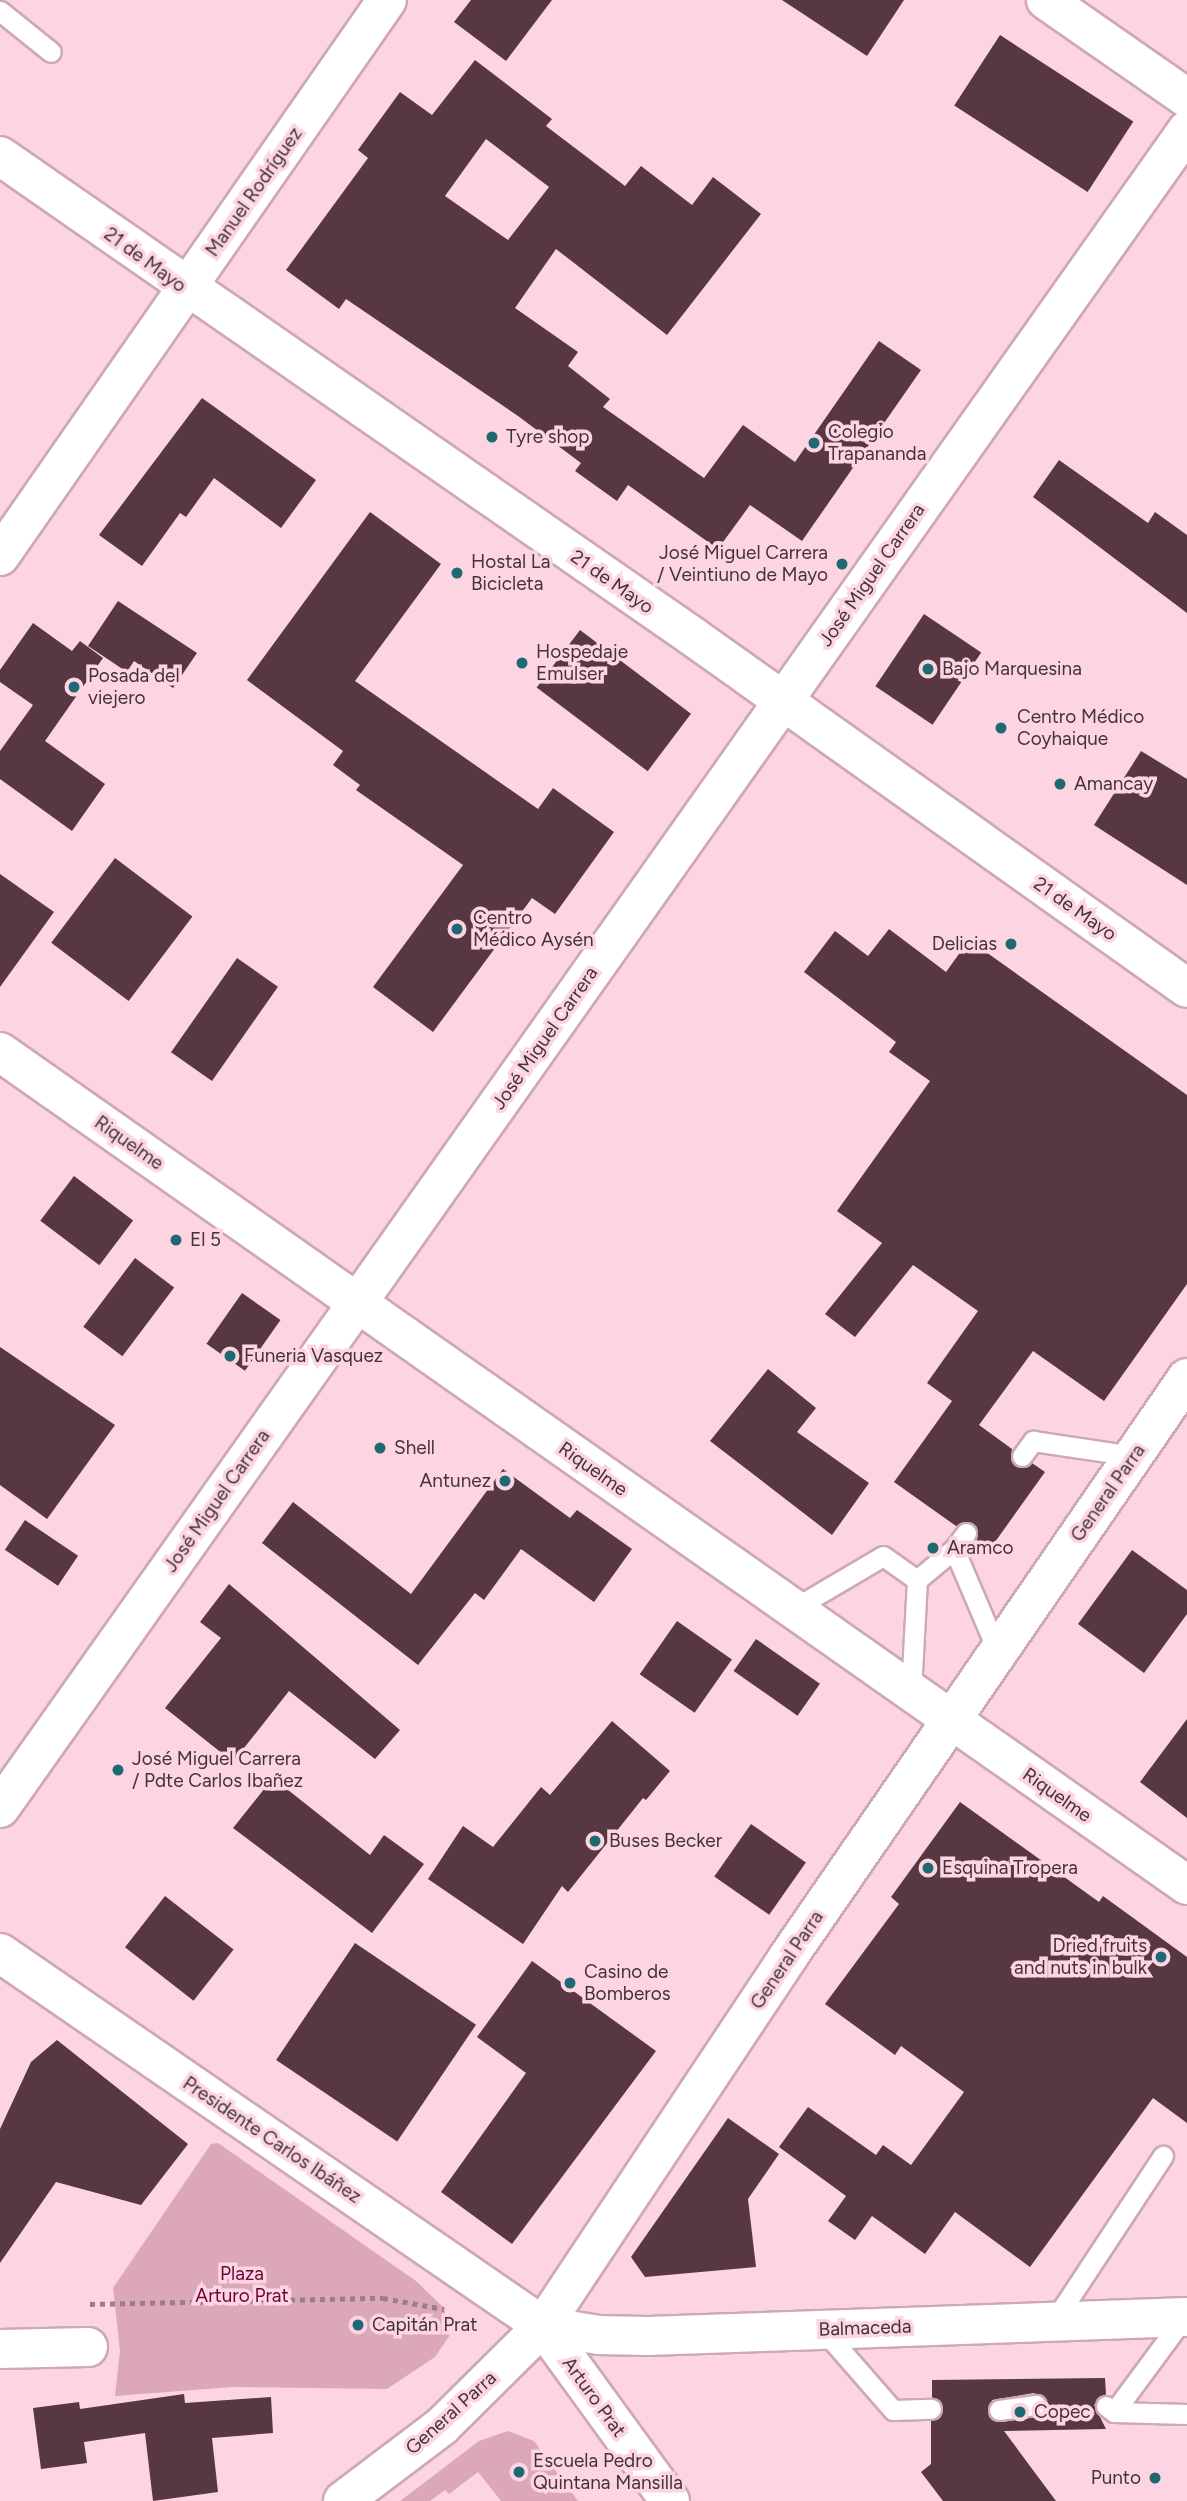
<!DOCTYPE html>
<html>
<head>
<meta charset="utf-8">
<style>
	body { margin:0 }
	#map { position:relative; width:1187px; height:2501px; overflow:hidden; background:#fdd5e2; font-family:Figtree,sans-serif }
	div>[style] { position:absolute }
	.green>* { inset:0; background:#dca7b9 }
	.building>* { inset:0; background:#563742; transform-origin:0 0 }
	.path>* { height:4.5px; margin-top:-2.25px; transform-origin:0; background:repeating-linear-gradient(90deg,#997e87 0 5px,transparent 0 10px) }
	.roads { filter:drop-shadow(2px 0 #cea8b4) drop-shadow(-2px 0 #cea8b4) drop-shadow(0 2px #cea8b4) drop-shadow(0 -2px #cea8b4) }
	.service>* { height:19px; margin:-9.5px; padding:0 9.5px; transform-origin:9.5px; border-radius:9.5px; background:#fff }
	.minor>* { height:38px; margin:-19px; padding:0 19px; transform-origin:19px; border-radius:19px; background:#fff }
	.tertiary>* { height:38px; margin:-19px; padding:0 19px; transform-origin:19px; border-radius:19px; background:#fff }
	.primary>* { height:38px; margin:-19px; padding:0 19px; transform-origin:19px; border-radius:19px; background:#fff }
	.dots>* { width:19px; height:19px; translate:-50% -50%; box-sizing:border-box; border:4px solid #fdd5e2; border-radius:50% }
	span { translate:-50% -50%; white-space:nowrap; text-align:center; line-height:1.15; -webkit-text-stroke:7px #fdd5e2; paint-order:stroke }
	.street-label { font-size:19px; color:#423338 }
	.poi-label { font-size:19px; color:#423338 }
	.left { translate:0 -50%; text-align:left }
	.right { translate:-100% -50%; text-align:right }
	.park-label { font-size:19px; color:#6c033b }
</style>
</head>
<body>
<div id="map">
	<div class="green">
		<i style="clip-path:polygon(218px 2143px,416px 2281px,444px 2308px,450px 2335px,435px 2357px,387px 2389px,232px 2387px,115px 2396px,120px 2351px,113px 2288px,211px 2144px)"></i>
		<i style="clip-path:polygon(508px 2431px,534px 2441px,578px 2501px,501px 2501px,478px 2472px,449px 2494px,445px 2490px,430px 2501px,400px 2501px,479px 2441px)"></i>
	</div>
	<div class="building">
		<i style="clip-path:polygon(471px 0,552px 0,506px 61px,454px 22px)"></i>
		<i style="clip-path:polygon(782px 0,904px 0,867px 56px)"></i>
		<i style="left:1000px;top:35px;width:159px;height:84px;rotate:33deg"></i>
		<i style="clip-path:polygon(evenodd,475px 60px,552px 119px,546px 126px,625px 186px,641px 166px,692px 205px,713px 177px,761px 214px,667px 335px,556px 249px,515px 308px,578px 352px,568px 366px,610px 399px,603px 407px,704px 478px,743px 425px,795px 462px,879px 341px,921px 370px,802px 541px,750px 505px,718px 549px,628px 485px,617px 501px,575px 471px,581px 463px,518px 416px,346px 299px,339px 309px,286px 270px,368px 158px,358px 150px,400px 92px,432px 115px,475px 60px,486px 139px,549px 187px,508px 240px,445px 196px,486px 139px)"></i>
		<i style="clip-path:polygon(202px 398px,316px 480px,281px 528px,214px 478px,186px 517px,180px 513px,142px 566px,99px 535px)"></i>
		<i style="clip-path:polygon(1059px 460px,1148px 523px,1155px 512px,1187px 535px,1187px 613px,1033px 497px)"></i>
		<i style="clip-path:polygon(370px 512px,441px 564px,355px 681px,538px 809px,553px 788px,614px 832px,555px 914px,532px 898px,433px 1032px,373px 987px,463px 865px,356px 790px,360px 785px,333px 765px,343px 751px,247px 680px)"></i>
		<i style="clip-path:polygon(118px 601px,197px 653px,173px 688px,134px 661px,127px 672px,88px 646px)"></i>
		<i style="left:924px;top:614px;width:69px;height:87px;rotate:34deg"></i>
		<i style="clip-path:polygon(33px 623px,72px 651px,80px 641px,103px 658px,45px 741px,105px 784px,72px 831px,0 779px,0 751px,33px 705px,0 682px,0 670px)"></i>
		<i style="left:580px;top:630px;width:139px;height:72px;rotate:37deg"></i>
		<i style="clip-path:polygon(1141px 751px,1187px 779px,1187px 885px,1094px 825px)"></i>
		<i style="left:115px;top:858px;width:97px;height:106px;rotate:37deg"></i>
		<i style="clip-path:polygon(0 874px,54px 912px,0 987px)"></i>
		<i style="clip-path:polygon(889px 929px,946px 972px,969px 940px,1187px 1095px,1187px 1284px,1104px 1401px,1033px 1351px,979px 1425px,1012px 1449px,1011px 1460px,1015px 1466px,1032px 1463px,1045px 1472px,990px 1549px,976px 1540px,973px 1523px,956px 1526px,894px 1482px,952px 1401px,927px 1383px,978px 1311px,913px 1265px,855px 1337px,825px 1314px,882px 1243px,837px 1211px,930px 1081px,889px 1052px,896px 1042px,804px 972px,835px 931px,868px 956px)"></i>
		<i style="left:237px;top:958px;width:50px;height:115px;rotate:35deg"></i>
		<i style="left:74px;top:1176px;width:74px;height:56px;rotate:37deg"></i>
		<i style="left:135px;top:1258px;width:49px;height:86px;rotate:37deg"></i>
		<i style="left:242px;top:1293px;width:47px;height:62px;rotate:35deg"></i>
		<i style="clip-path:polygon(0 1347px,115px 1425px,47px 1519px,0 1485px)"></i>
		<i style="clip-path:polygon(768px 1369px,816px 1408px,797px 1432px,869px 1483px,832px 1535px,710px 1441px)"></i>
		<i style="clip-path:polygon(503px 1469px,570px 1518px,577px 1510px,632px 1549px,594px 1602px,521px 1549px,484px 1600px,475px 1593px,418px 1665px,262px 1543px,293px 1502px,411px 1594px)"></i>
		<i style="left:25px;top:1520px;width:64px;height:36px;rotate:34deg"></i>
		<i style="clip-path:polygon(1132px 1550px,1187px 1590px,1187px 1614px,1144px 1673px,1078px 1624px)"></i>
		<i style="clip-path:polygon(229px 1584px,400px 1730px,375px 1759px,289px 1691px,233px 1762px,165px 1708px,221px 1638px,200px 1622px)"></i>
		<i style="left:677px;top:1621px;width:67px;height:65px;rotate:35deg"></i>
		<i style="left:756px;top:1639px;width:78px;height:39px;rotate:35deg"></i>
		<i style="clip-path:polygon(1187px 1719px,1187px 1818px,1140px 1782px)"></i>
		<i style="clip-path:polygon(612px 1721px,670px 1771px,646px 1800px,643px 1798px,568px 1892px,562px 1886px,523px 1944px,428px 1879px,463px 1826px,493px 1847px,541px 1787px,550px 1795px)"></i>
		<i style="clip-path:polygon(273px 1778px,370px 1855px,384px 1835px,424px 1864px,372px 1933px,233px 1828px)"></i>
		<i style="clip-path:polygon(960px 1802px,1099px 1902px,1103px 1896px,1187px 1957px,1187px 2123px,1153px 2098px,1030px 2267px,955px 2212px,925px 2254px,872px 2216px,855px 2240px,828px 2221px,846px 2196px,779px 2147px,808px 2107px,876px 2155px,883px 2145px,911px 2165px,964px 2092px,901px 2046px,895px 2055px,825px 2004px,899px 1904px,891px 1897px)"></i>
		<i style="left:751px;top:1824px;width:67px;height:64px;rotate:35deg"></i>
		<i style="left:165px;top:1896px;width:87px;height:65px;rotate:38deg"></i>
		<i style="left:355px;top:1943px;width:146px;height:141px;rotate:34deg"></i>
		<i style="clip-path:polygon(532px 1961px,656px 2051px,512px 2244px,441px 2192px,526px 2073px,477px 2037px)"></i>
		<i style="clip-path:polygon(57px 2040px,188px 2144px,141px 2205px,56px 2182px,0 2263px,0 2129px,31px 2062px)"></i>
		<i style="clip-path:polygon(728px 2118px,779px 2154px,748px 2199px,756px 2267px,645px 2277px,631px 2257px)"></i>
		<i style="clip-path:polygon(evenodd,1105px 2378px,1106px 2394px,1094px 2405px,1106px 2429px,1004px 2431px,1056px 2501px,943px 2501px,921px 2472px,931px 2464px,931px 2421px,943px 2409px,932px 2397px,932px 2380px,1105px 2378px,1034px 2393px,1048px 2403px,1043px 2415px,1001px 2422px,989px 2417px,992px 2400px,1034px 2393px)"></i>
		<i style="clip-path:polygon(184px 2394px,185px 2403px,271px 2397px,273px 2433px,212px 2438px,218px 2492px,153px 2501px,145px 2433px,84px 2442px,87px 2463px,41px 2469px,33px 2408px,79px 2402px,80px 2409px)"></i>
	</div>
	<div class="path">
		<i style="left:90px;top:2304px;width:293px;rotate:-1.2deg"></i>
		<i style="left:383px;top:2298px;width:62px;rotate:10.2deg"></i>
	</div>
	<div class="roads">
		<div class="service">
			<i style="left:0;top:11px;width:65px;rotate:38.8deg"></i>
			<i style="left:1022px;top:1456px;width:19px;rotate:-54deg"></i>
			<i style="left:1033px;top:1441px;width:101px;rotate:8.5deg"></i>
			<i style="left:966px;top:1533px;width:20px;rotate:127deg"></i>
			<i style="left:954px;top:1549px;width:112px;rotate:66.9deg"></i>
			<i style="left:917px;top:1580px;width:48px;rotate:-40deg"></i>
			<i style="left:793px;top:1609px;width:104px;rotate:-30.5deg"></i>
			<i style="left:883px;top:1556px;width:42px;rotate:35.2deg"></i>
			<i style="left:917px;top:1580px;width:112px;rotate:93.1deg"></i>
			<i style="left:1054px;top:2321px;width:198px;rotate:-56.6deg"></i>
			<i style="left:824px;top:2331px;width:105px;rotate:48.9deg"></i>
			<i style="left:893px;top:2410px;width:38px;rotate:-2deg"></i>
			<i style="left:1106px;top:2406px;width:10px;rotate:37deg"></i>
			<i style="left:1114px;top:2412px;width:73px;rotate:1.6deg"></i>
			<i style="left:999px;top:2410px;width:37px;rotate:-8deg"></i>
			<i style="left:1114px;top:2412px;width:118px;rotate:-53.6deg"></i>
		</div>
		<div class="minor">
			<i style="left:1046px;top:0;width:172px;rotate:34.8deg"></i>
			<i style="left:0;top:556px;width:677px;rotate:-55.16deg"></i>
			<i style="left:0;top:1052px;width:1450px;rotate:35.06deg"></i>
			<i style="left:0;top:2349px;width:88px;rotate:-1.3deg"></i>
		</div>
		<div class="tertiary">
			<i style="left:0;top:156px;width:842px;rotate:34.75deg"></i>
			<i style="left:692px;top:636px;width:607px;rotate:35.42deg"></i>
			<i style="left:0;top:1808px;width:2055px;rotate:-54.72deg"></i>
			<i style="left:0;top:1953px;width:659px;rotate:34.49deg"></i>
			<i style="left:543px;top:2326px;width:57px;rotate:9.1deg"></i>
			<i style="left:599px;top:2335px;width:49px;rotate:1.2deg"></i>
			<i style="left:648px;top:2336px;width:539px;rotate:-2.02deg"></i>
			<i style="left:343px;top:2501px;width:124px;rotate:-37.1deg"></i>
			<i style="left:442px;top:2426px;width:142px;rotate:-44.7deg"></i>
		</div>
		<div class="primary">
			<i style="left:670px;top:2501px;width:216px;rotate:-126deg"></i>
			<i style="left:543px;top:2326px;width:443px;rotate:-56.4deg"></i>
			<i style="left:788px;top:1957px;width:703px;rotate:-55.43deg"></i>
		</div>
	</div>
	<div class="dots">
		<i style="left:492px;top:437px;background:#1f6973"></i>
		<i style="left:814px;top:443px;background:#1f6973"></i>
		<i style="left:842px;top:564px;background:#1f6973"></i>
		<i style="left:457px;top:573px;background:#1f6973"></i>
		<i style="left:522px;top:663px;background:#1f6973"></i>
		<i style="left:928px;top:669px;background:#1f6973"></i>
		<i style="left:74px;top:687px;background:#1f6973"></i>
		<i style="left:1001px;top:728px;background:#1f6973"></i>
		<i style="left:1060px;top:784px;background:#1f6973"></i>
		<i style="left:457px;top:929px;background:#1f6973"></i>
		<i style="left:1011px;top:944px;background:#1f6973"></i>
		<i style="left:176px;top:1240px;background:#1f6973"></i>
		<i style="left:230px;top:1356px;background:#1f6973"></i>
		<i style="left:380px;top:1448px;background:#1f6973"></i>
		<i style="left:505px;top:1481px;background:#1f6973"></i>
		<i style="left:933px;top:1548px;background:#1f6973"></i>
		<i style="left:118px;top:1770px;background:#1f6973"></i>
		<i style="left:595px;top:1841px;background:#1f6973"></i>
		<i style="left:928px;top:1868px;background:#1f6973"></i>
		<i style="left:1161px;top:1957px;background:#1f6973"></i>
		<i style="left:570px;top:1983px;background:#1f6973"></i>
		<i style="left:358px;top:2325px;background:#1f6973"></i>
		<i style="left:1020px;top:2412px;background:#1f6973"></i>
		<i style="left:519px;top:2472px;background:#1f6973"></i>
		<i style="left:1155px;top:2478px;background:#1f6973"></i>
	</div>
	<div class="street-label">
		<span style="left:254px;top:192px;rotate:-55deg">Manuel Rodríguez</span>
		<span style="left:145px;top:260px;rotate:36deg">21 de Mayo</span>
		<span style="left:872px;top:575px;rotate:-55deg">José Miguel Carrera</span>
		<span style="left:612px;top:582px;rotate:35deg">21 de Mayo</span>
		<span style="left:1075px;top:909px;rotate:35deg">21 de Mayo</span>
		<span style="left:545px;top:1038px;rotate:-55deg">José Miguel Carrera</span>
		<span style="left:129px;top:1143px;rotate:35deg">Riquelme</span>
		<span style="left:593px;top:1469px;rotate:35deg">Riquelme</span>
		<span style="left:1108px;top:1493px;rotate:-55deg">General Parra</span>
		<span style="left:217px;top:1501px;rotate:-55deg">José Miguel Carrera</span>
		<span style="left:1057px;top:1795px;rotate:35deg">Riquelme</span>
		<span style="left:787px;top:1960px;rotate:-56deg">General Parra</span>
		<span style="left:272px;top:2140px;rotate:34deg">Presidente Carlos Ibáñez</span>
		<span style="left:865px;top:2328px;rotate:-2deg">Balmaceda</span>
		<span style="left:594px;top:2397px;rotate:54deg">Arturo Prat</span>
		<span style="left:451px;top:2413px;rotate:-42deg">General Parra</span>
	</div>
	<div class="poi-label">
		<span class="left" style="left:828px;top:443px">Colegio<br>Trapananda</span>
		<span class="left" style="left:506px;top:437px">Tyre shop</span>
		<span class="right" style="left:828px;top:564px">José Miguel Carrera<br>/ Veintiuno de Mayo</span>
		<span class="left" style="left:471px;top:573px">Hostal La<br>Bicicleta</span>
		<span class="left" style="left:536px;top:663px">Hospedaje<br>Emulser</span>
		<span class="left" style="left:942px;top:669px">Bajo Marquesina</span>
		<span class="left" style="left:88px;top:687px">Posada del<br>viejero</span>
		<span class="left" style="left:1017px;top:728px">Centro Médico<br>Coyhaique</span>
		<span class="left" style="left:1074px;top:784px">Amancay</span>
		<span class="left" style="left:473px;top:929px">Centro<br>Médico Aysén</span>
		<span class="right" style="left:997px;top:944px">Delicias</span>
		<span class="left" style="left:190px;top:1240px">El 5</span>
		<span class="left" style="left:244px;top:1356px">Funeria Vasquez</span>
		<span class="left" style="left:394px;top:1448px">Shell</span>
		<span class="right" style="left:491px;top:1481px">Antunez</span>
		<span class="left" style="left:947px;top:1548px">Aramco</span>
		<span class="left" style="left:132px;top:1770px">José Miguel Carrera<br>/ Pdte Carlos Ibañez</span>
		<span class="left" style="left:609px;top:1841px">Buses Becker</span>
		<span class="left" style="left:942px;top:1868px">Esquina Tropera</span>
		<span class="right" style="left:1147px;top:1957px">Dried fruits<br>and nuts in bulk</span>
		<span class="left" style="left:584px;top:1983px">Casino de<br>Bomberos</span>
		<span class="left" style="left:372px;top:2325px">Capitán Prat</span>
		<span class="left" style="left:1034px;top:2412px">Copec</span>
		<span class="left" style="left:533px;top:2472px">Escuela Pedro<br>Quintana Mansilla</span>
		<span class="right" style="left:1141px;top:2478px">Punto</span>
	</div>
	<div class="park-label">
		<span style="left:242px;top:2285px">Plaza<br>Arturo Prat</span>
	</div>
</div>
</body>
</html>
